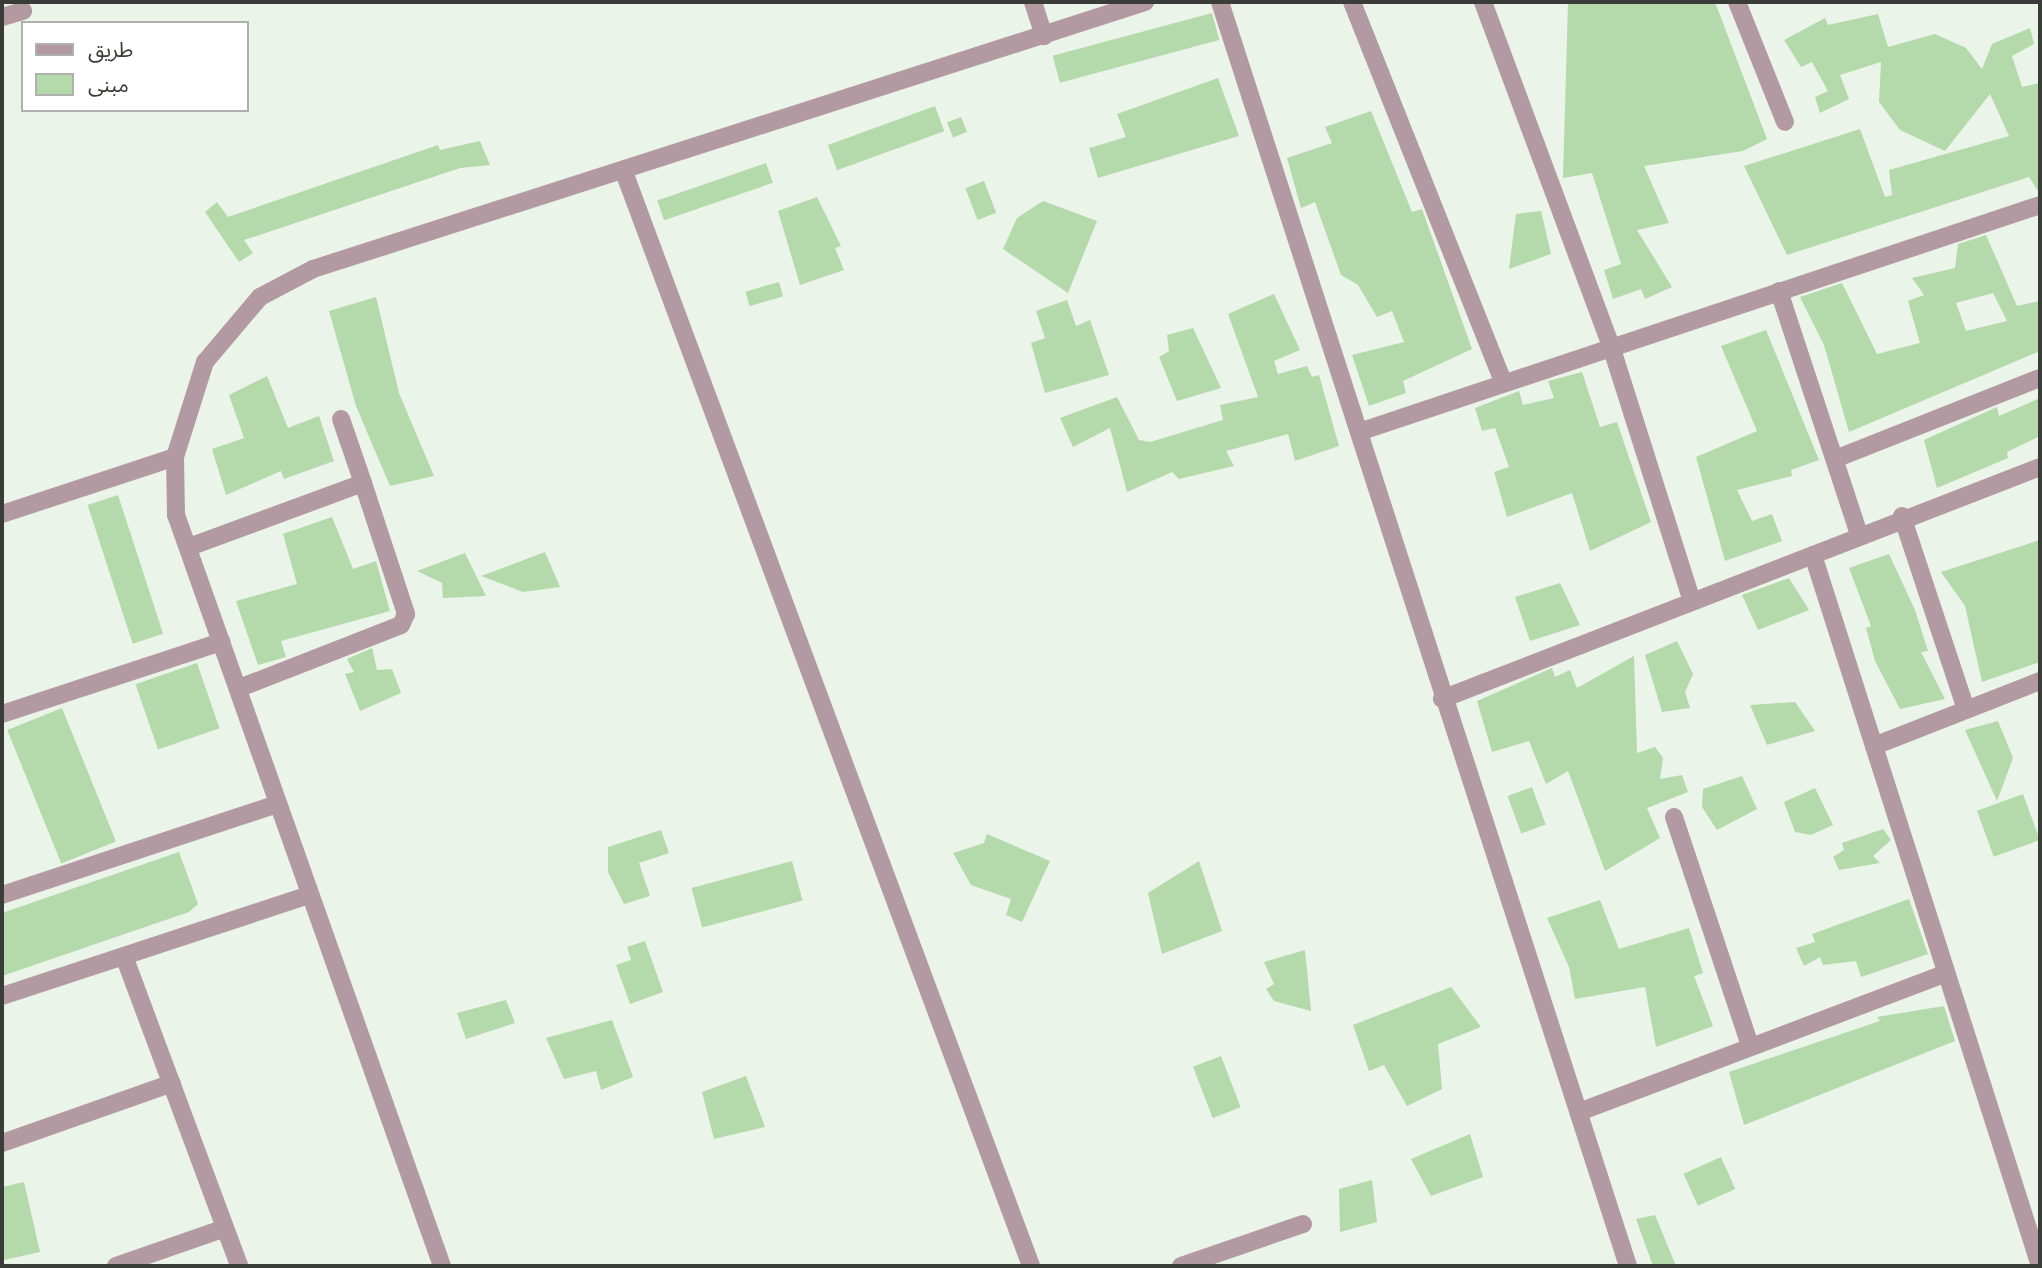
<!DOCTYPE html>
<html>
<head>
<meta charset="utf-8">
<style>
	body { margin:0 }
	#map { position:relative; width:2042px; height:1268px; overflow:hidden; background:#ebf4e9; font-family:Cabin,"Noto Sans Arabic",sans-serif }
	div>[style] { position:absolute }
	.building>* { inset:0; background:#b4d9aa; transform-origin:0 0 }
	.minor>* { height:18px; margin:-9px; padding:0 9px; transform-origin:9px; border-radius:9px; background:#b399a1 }
	.tertiary>* { height:18px; margin:-9px; padding:0 9px; transform-origin:9px; border-radius:9px; background:#b399a1 }
	span { translate:-50% -50%; white-space:nowrap; text-align:center; line-height:1.15; -webkit-text-stroke:6px #fff; paint-order:stroke }
	.frame { position:absolute; inset:0; border:4px solid #393c38; pointer-events:none }
	.legend { position:absolute; left:21px; top:21px; width:228px; height:91px; box-sizing:border-box; background:#fff; border:2px solid #b0b1af; margin:0; padding:9px 12px; list-style:none; font-size:21px; color:#393c38 }
	.legend li { display:flex; align-items:center; gap:14px; height:35px }
	.legend b { width:35px; border:2px solid #b0b1af }
</style>
</head>
<body>
<div id="map">
	<div class="building">
		<i style="clip-path:polygon(1568px 2px,1715px 2px,1767px 139px,1743px 151px,1644px 166px,1669px 223px,1637px 230px,1672px 287px,1645px 299px,1641px 289px,1613px 299px,1604px 270px,1621px 264px,1592px 173px,1563px 178px)"></i>
		<i style="left:1212px;top:13px;width:28px;height:165px;rotate:75deg"></i>
		<i style="clip-path:polygon(1878px 14px,1888px 47px,1935px 34px,1966px 48px,1982px 69px,1992px 44px,2030px 28px,2034px 44px,2012px 56px,2022px 87px,2040px 83px,2040px 194px,2029px 177px,1787px 255px,1744px 166px,1860px 129px,1885px 197px,1892px 195px,1889px 170px,2009px 136px,1990px 94px,1945px 151px,1900px 130px,1879px 102px,1881px 62px,1840px 75px,1849px 99px,1820px 113px,1815px 97px,1828px 91px,1812px 62px,1801px 67px,1784px 40px,1825px 18px,1828px 25px)"></i>
		<i style="clip-path:polygon(1218px 78px,1239px 136px,1098px 178px,1089px 148px,1126px 137px,1117px 114px)"></i>
		<i style="left:935px;top:106px;width:27px;height:114px;rotate:70deg"></i>
		<i style="clip-path:polygon(1371px 111px,1412px 212px,1422px 209px,1472px 349px,1403px 381px,1406px 393px,1369px 406px,1352px 355px,1404px 342px,1392px 311px,1377px 317px,1358px 285px,1341px 275px,1315px 202px,1301px 208px,1287px 158px,1332px 143px,1325px 127px)"></i>
		<i style="left:961px;top:117px;width:16px;height:15px;rotate:68deg"></i>
		<i style="clip-path:polygon(480px 141px,490px 165px,460px 168px,244px 240px,253px 253px,239px 262px,205px 212px,217px 202px,228px 217px,438px 145px,440px 150px)"></i>
		<i style="left:766px;top:163px;width:21px;height:115px;rotate:71deg"></i>
		<i style="left:984px;top:181px;width:34px;height:20px;rotate:69deg"></i>
		<i style="clip-path:polygon(817px 197px,841px 246px,835px 248px,844px 270px,800px 285px,778px 211px)"></i>
		<i style="clip-path:polygon(1043px 201px,1097px 221px,1068px 293px,1003px 249px,1017px 218px)"></i>
		<i style="clip-path:polygon(1541px 211px,1551px 254px,1509px 269px,1516px 214px)"></i>
		<i style="clip-path:polygon(evenodd,1986px 235px,2017px 306px,2040px 301px,2040px 351px,1849px 432px,1824px 345px,1800px 297px,1842px 283px,1877px 354px,1920px 343px,1908px 301px,1924px 295px,1912px 278px,1955px 268px,1958px 244px,1986px 235px,1993px 293px,2007px 321px,1966px 331px,1956px 303px,1993px 293px)"></i>
		<i style="left:779px;top:282px;width:15px;height:35px;rotate:74deg"></i>
		<i style="clip-path:polygon(1274px 294px,1300px 350px,1274px 361px,1278px 374px,1307px 366px,1312px 377px,1319px 375px,1339px 446px,1295px 461px,1288px 434px,1226px 451px,1234px 466px,1179px 479px,1172px 472px,1127px 492px,1110px 428px,1073px 447px,1060px 418px,1117px 397px,1139px 440px,1150px 442px,1223px 420px,1220px 405px,1258px 397px,1228px 314px)"></i>
		<i style="clip-path:polygon(376px 297px,399px 393px,434px 476px,390px 486px,356px 406px,329px 311px)"></i>
		<i style="clip-path:polygon(1067px 300px,1076px 326px,1090px 320px,1109px 375px,1045px 393px,1031px 343px,1045px 338px,1036px 311px)"></i>
		<i style="clip-path:polygon(1193px 328px,1221px 388px,1177px 401px,1159px 357px,1169px 351px,1167px 335px)"></i>
		<i style="clip-path:polygon(1766px 330px,1819px 460px,1791px 470px,1792px 476px,1737px 490px,1752px 521px,1772px 514px,1782px 541px,1725px 561px,1696px 457px,1757px 431px,1721px 346px)"></i>
		<i style="clip-path:polygon(1582px 372px,1600px 427px,1617px 422px,1651px 522px,1590px 551px,1572px 493px,1507px 517px,1494px 472px,1509px 467px,1495px 428px,1482px 431px,1475px 408px,1519px 391px,1523px 405px,1554px 398px,1548px 381px)"></i>
		<i style="clip-path:polygon(267px 376px,288px 428px,319px 416px,334px 461px,284px 479px,281px 471px,226px 495px,212px 449px,244px 438px,229px 395px)"></i>
		<i style="clip-path:polygon(2040px 398px,2040px 436px,2007px 452px,2008px 458px,1937px 488px,1924px 440px,1997px 407px,1999px 416px)"></i>
		<i style="left:118px;top:495px;width:146px;height:32px;rotate:72deg"></i>
		<i style="clip-path:polygon(332px 517px,353px 569px,376px 561px,390px 611px,281px 641px,286px 657px,258px 665px,236px 601px,297px 584px,283px 534px)"></i>
		<i style="clip-path:polygon(2040px 540px,2040px 662px,1982px 682px,1965px 606px,1941px 572px)"></i>
		<i style="clip-path:polygon(545px 552px,560px 587px,523px 592px,481px 576px)"></i>
		<i style="clip-path:polygon(465px 553px,486px 596px,443px 598px,442px 583px,417px 571px)"></i>
		<i style="clip-path:polygon(1889px 554px,1915px 610px,1928px 651px,1921px 652px,1945px 699px,1900px 709px,1875px 661px,1866px 628px,1871px 626px,1849px 568px)"></i>
		<i style="clip-path:polygon(1789px 578px,1809px 610px,1758px 630px,1742px 595px)"></i>
		<i style="clip-path:polygon(1560px 583px,1580px 625px,1530px 641px,1515px 597px)"></i>
		<i style="clip-path:polygon(1677px 641px,1693px 674px,1685px 692px,1690px 708px,1662px 712px,1645px 655px)"></i>
		<i style="clip-path:polygon(372px 648px,377px 670px,392px 669px,401px 693px,360px 711px,345px 674px,354px 672px,347px 659px)"></i>
		<i style="clip-path:polygon(1634px 656px,1637px 753px,1655px 747px,1663px 758px,1660px 779px,1682px 775px,1688px 792px,1647px 808px,1660px 838px,1605px 871px,1568px 771px,1546px 784px,1529px 741px,1492px 752px,1477px 701px,1552px 668px,1555px 677px,1570px 670px,1577px 688px)"></i>
		<i style="left:197px;top:663px;width:69px;height:65px;rotate:71deg"></i>
		<i style="clip-path:polygon(1795px 702px,1815px 731px,1767px 745px,1750px 705px)"></i>
		<i style="left:62px;top:708px;width:144px;height:59px;rotate:68deg"></i>
		<i style="clip-path:polygon(1998px 721px,2013px 758px,1997px 801px,1965px 730px)"></i>
		<i style="clip-path:polygon(1742px 776px,1757px 809px,1717px 830px,1702px 807px,1703px 789px)"></i>
		<i style="left:1532px;top:787px;width:40px;height:26px;rotate:70deg"></i>
		<i style="clip-path:polygon(1815px 788px,1833px 825px,1811px 835px,1795px 832px,1784px 802px)"></i>
		<i style="left:2023px;top:794px;width:49px;height:49px;rotate:70deg"></i>
		<i style="clip-path:polygon(1883px 829px,1891px 840px,1873px 856px,1880px 863px,1839px 870px,1833px 857px,1844px 850px,1842px 843px)"></i>
		<i style="clip-path:polygon(661px 830px,669px 853px,639px 863px,650px 896px,624px 904px,608px 872px,608px 847px)"></i>
		<i style="clip-path:polygon(987px 834px,1050px 861px,1022px 922px,1006px 915px,1011px 899px,971px 885px,953px 853px,984px 843px)"></i>
		<i style="clip-path:polygon(179px 852px,198px 904px,189px 912px,2px 976px,2px 913px)"></i>
		<i style="left:792px;top:861px;width:41px;height:104px;rotate:75deg"></i>
		<i style="clip-path:polygon(1199px 861px,1222px 931px,1162px 954px,1148px 893px)"></i>
		<i style="clip-path:polygon(1909px 899px,1928px 954px,1861px 977px,1856px 961px,1823px 965px,1820px 957px,1804px 966px,1796px 948px,1815px 942px,1812px 934px)"></i>
		<i style="clip-path:polygon(1600px 900px,1619px 949px,1689px 928px,1703px 973px,1694px 976px,1713px 1026px,1656px 1047px,1645px 987px,1575px 999px,1569px 967px,1547px 918px)"></i>
		<i style="clip-path:polygon(645px 941px,663px 992px,630px 1004px,616px 965px,631px 960px,627px 947px)"></i>
		<i style="clip-path:polygon(1305px 950px,1311px 1011px,1274px 1001px,1266px 989px,1274px 984px,1264px 962px)"></i>
		<i style="clip-path:polygon(1451px 987px,1481px 1027px,1438px 1044px,1442px 1089px,1407px 1106px,1384px 1065px,1369px 1071px,1353px 1025px)"></i>
		<i style="clip-path:polygon(506px 1000px,515px 1023px,466px 1039px,457px 1013px)"></i>
		<i style="clip-path:polygon(1944px 1006px,1955px 1041px,1744px 1125px,1729px 1072px,1880px 1021px,1877px 1017px)"></i>
		<i style="clip-path:polygon(612px 1020px,633px 1077px,601px 1090px,596px 1071px,564px 1079px,546px 1038px)"></i>
		<i style="left:1221px;top:1056px;width:55px;height:30px;rotate:69deg"></i>
		<i style="clip-path:polygon(746px 1076px,765px 1127px,714px 1139px,702px 1092px)"></i>
		<i style="clip-path:polygon(1470px 1134px,1483px 1177px,1431px 1196px,1411px 1159px)"></i>
		<i style="left:1721px;top:1157px;width:35px;height:41px;rotate:66deg"></i>
		<i style="clip-path:polygon(1372px 1180px,1377px 1222px,1340px 1232px,1339px 1189px)"></i>
		<i style="clip-path:polygon(24px 1182px,40px 1252px,4px 1260px,2px 1187px)"></i>
		<i style="clip-path:polygon(1655px 1215px,1676px 1266px,1653px 1266px,1636px 1219px)"></i>
	</div>
	<div class="minor">
		<i style="left:1033px;top:2px;width:36px;rotate:72deg"></i>
		<i style="left:1220px;top:2px;width:1328px;rotate:72.11deg"></i>
		<i style="left:1352px;top:2px;width:409px;rotate:68.3deg"></i>
		<i style="left:1483px;top:2px;width:367px;rotate:69.6deg"></i>
		<i style="left:1611px;top:346px;width:268px;rotate:72.4deg"></i>
		<i style="left:1737px;top:2px;width:129px;rotate:68.2deg"></i>
		<i style="left:2px;top:17px;width:22px;rotate:-16deg"></i>
		<i style="left:624px;top:172px;width:1167px;rotate:69.59deg"></i>
		<i style="left:1779px;top:291px;width:256px;rotate:71.8deg"></i>
		<i style="left:341px;top:419px;width:68px;rotate:71deg"></i>
		<i style="left:1359px;top:432px;width:718px;rotate:-18.43deg"></i>
		<i style="left:1835px;top:459px;width:220px;rotate:-21.6deg"></i>
		<i style="left:2px;top:514px;width:182px;rotate:-18.2deg"></i>
		<i style="left:1902px;top:516px;width:204px;rotate:71.7deg"></i>
		<i style="left:189px;top:547px;width:185px;rotate:-20.2deg"></i>
		<i style="left:363px;top:483px;width:138px;rotate:71.8deg"></i>
		<i style="left:406px;top:614px;width:12px;rotate:114deg"></i>
		<i style="left:401px;top:625px;width:174px;rotate:158.7deg"></i>
		<i style="left:1813px;top:555px;width:746px;rotate:72.29deg"></i>
		<i style="left:1442px;top:699px;width:641px;rotate:-21.2deg"></i>
		<i style="left:2px;top:714px;width:231px;rotate:-18.2deg"></i>
		<i style="left:1874px;top:746px;width:178px;rotate:-21.4deg"></i>
		<i style="left:1674px;top:817px;width:238px;rotate:71.6deg"></i>
		<i style="left:2px;top:895px;width:290px;rotate:-18.3deg"></i>
		<i style="left:124px;top:956px;width:331px;rotate:69.6deg"></i>
		<i style="left:2px;top:996px;width:324px;rotate:-18.2deg"></i>
		<i style="left:1579px;top:1112px;width:392px;rotate:-20.7deg"></i>
		<i style="left:2px;top:1143px;width:180px;rotate:-19.4deg"></i>
		<i style="left:116px;top:1266px;width:115px;rotate:-19.2deg"></i>
		<i style="left:1181px;top:1266px;width:129px;rotate:-19deg"></i>
	</div>
	<div class="tertiary">
		<i style="left:442px;top:1266px;width:797px;rotate:-109.5deg"></i>
		<i style="left:176px;top:515px;width:58px;rotate:-91deg"></i>
		<i style="left:175px;top:457px;width:100px;rotate:-72.5deg"></i>
		<i style="left:205px;top:362px;width:85px;rotate:-49.8deg"></i>
		<i style="left:260px;top:297px;width:60px;rotate:-27.8deg"></i>
		<i style="left:313px;top:269px;width:874px;rotate:-17.79deg"></i>
	</div>
	<div class="frame"></div>
	<ul class="legend">
	<li><b style="height:9px;background:#b399a1"></b>طريق</li>
	<li><b style="height:19px;background:#b4d9aa"></b>مبنى</li>
	</ul>
</div>
</body>
</html>
